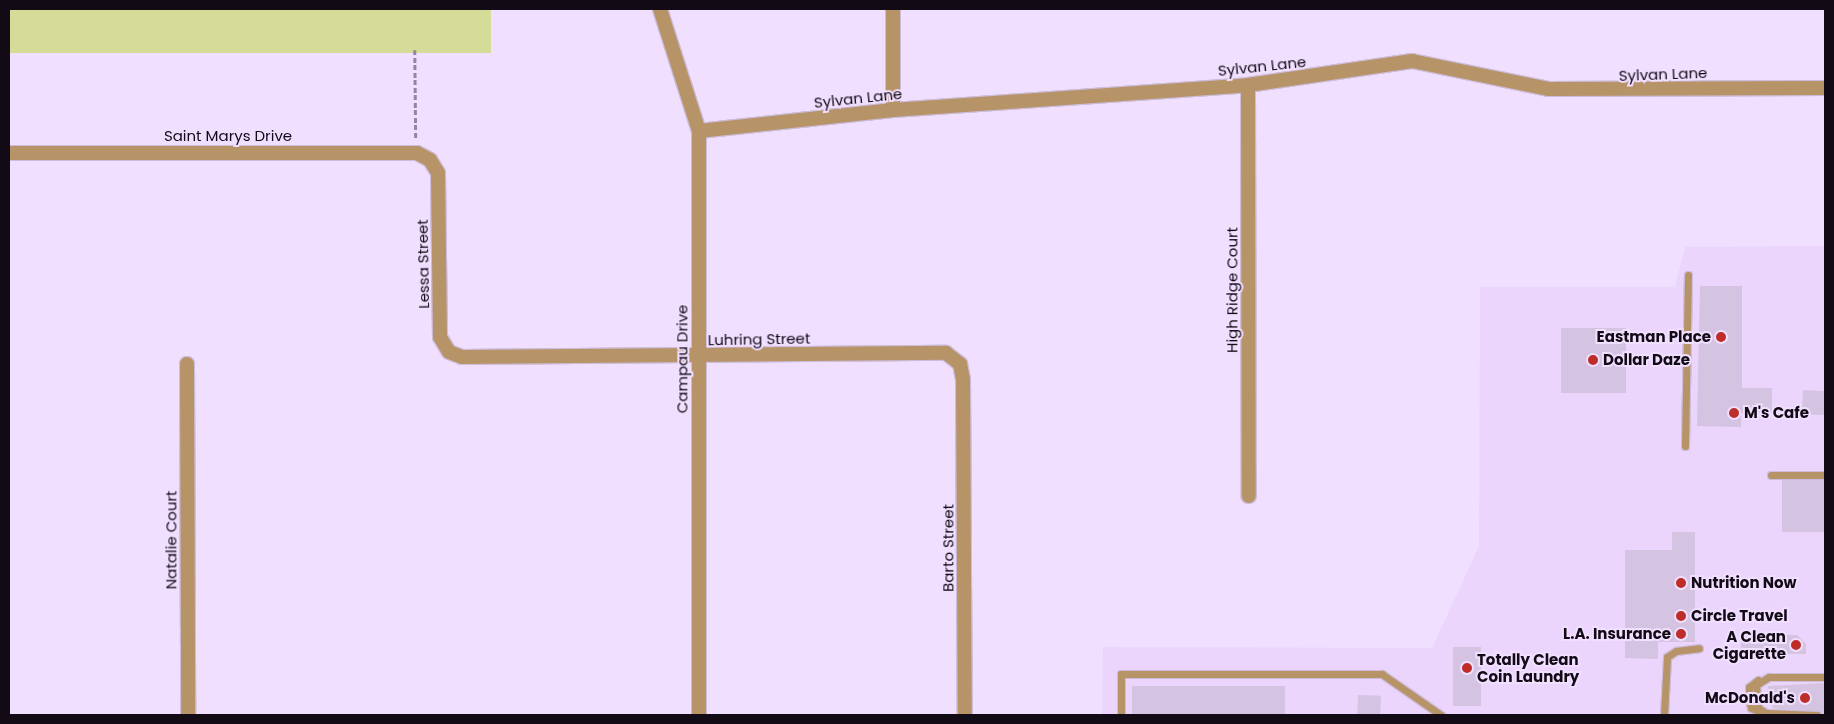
<!DOCTYPE html>
<html>
<head>
<meta charset="utf-8">
<style>
	body { margin:0 }
	#map { position:relative; width:1834px; height:724px; overflow:hidden; background:#f1dfff; font-family:Poppins,sans-serif }
	div>[style] { position:absolute }
	.built>* { inset:0; background:#ecd5fc }
	.green>* { inset:0; background:#d4dc98; transform-origin:0 0 }
	.building>* { inset:0; background:#d5c3e2; transform-origin:0 0 }
	.path>* { height:2.5px; margin-top:-1.25px; transform-origin:0; background:repeating-linear-gradient(90deg,#92859c 0 5px,transparent 0 7.5px) }
	.roads { filter:drop-shadow(1px 0 #cdbdda) drop-shadow(-1px 0 #cdbdda) drop-shadow(0 1px #cdbdda) drop-shadow(0 -1px #cdbdda) }
	.lane>* { height:7px; margin:-3.5px; padding:0 3.5px; transform-origin:3.5px; border-radius:3.5px; background:#b79368 }
	.street>* { height:14px; margin:-7px; padding:0 7px; transform-origin:7px; border-radius:7px; background:#b79368 }
	.dots>* { width:14px; height:14px; translate:-50% -50%; box-sizing:border-box; border:2px solid #f1dfff; border-radius:50% }
	span { translate:-50% -50%; white-space:nowrap; text-align:center; line-height:1.15; -webkit-text-stroke:4px #f1dfff; paint-order:stroke }
	.street-label { font-size:15px; color:#120b16 }
	.poi-label { font-size:15px; color:#120b16; font-weight:700 }
	.right { translate:-100% -50%; text-align:right }
	.left { translate:0 -50%; text-align:left }
	.frame { position:absolute; inset:0; border:10px solid #120b16; pointer-events:none }
</style>
</head>
<body>
<div id="map">
	<div class="built">
		<i style="clip-path:polygon(1825px 246px,1825px 715px,1102px 715px,1103px 647px,1432px 648px,1479px 546px,1480px 287px,1675px 287px,1685px 247px)"></i>
	</div>
	<div class="green">
		<i style="left:9px;top:9px;width:482px;height:44px"></i>
	</div>
	<div class="building">
		<i style="clip-path:polygon(1700px 286px,1742px 286px,1742px 388px,1772px 388px,1772px 414px,1741px 413px,1741px 427px,1697px 426px)"></i>
		<i style="left:1561px;top:328px;width:65px;height:65px"></i>
		<i style="left:1803px;top:390px;width:22px;height:24px;rotate:3deg"></i>
		<i style="left:1782px;top:480px;width:43px;height:52px"></i>
		<i style="clip-path:polygon(1672px 532px,1695px 532px,1695px 642px,1658px 642px,1658px 659px,1625px 658px,1625px 550px,1672px 550px)"></i>
		<i style="clip-path:polygon(1741px 635px,1797px 635px,1806px 644px,1806px 654px,1741px 654px)"></i>
		<i style="left:1453px;top:647px;width:28px;height:59px"></i>
		<i style="clip-path:polygon(1825px 683px,1825px 714px,1772px 708px,1773px 699px,1767px 699px,1768px 686px)"></i>
		<i style="left:1285px;top:686px;width:29px;height:153px;rotate:90deg"></i>
		<i style="left:1358px;top:695px;width:23px;height:20px;rotate:2deg"></i>
	</div>
	<div class="path">
		<i style="left:415px;top:50px;width:89px;rotate:89.4deg"></i>
	</div>
	<div class="roads">
		<div class="lane">
			<i style="left:1685px;top:446px;width:171px;rotate:-89deg"></i>
			<i style="left:1771px;top:475px;width:54px"></i>
			<i style="left:1758px;top:680px;width:11px;rotate:142deg"></i>
			<i style="left:1749px;top:687px;width:13px;rotate:90deg"></i>
			<i style="left:1749px;top:700px;width:8px;rotate:76deg"></i>
			<i style="left:1751px;top:708px;width:11px;rotate:22deg"></i>
			<i style="left:1121px;top:715px;width:41px;rotate:-90deg"></i>
			<i style="left:1121px;top:674px;width:261px"></i>
			<i style="left:1382px;top:674px;width:72px;rotate:34.8deg"></i>
			<i style="left:1664px;top:715px;width:58px;rotate:-87deg"></i>
			<i style="left:1667px;top:657px;width:11px;rotate:-34deg"></i>
			<i style="left:1676px;top:651px;width:23px;rotate:-7deg"></i>
			<i style="left:1817px;top:715px;width:51px;rotate:-177.8deg"></i>
			<i style="left:1766px;top:713px;width:9px;rotate:-148deg"></i>
			<i style="left:1758px;top:708px;width:23px;rotate:-95deg"></i>
			<i style="left:1756px;top:685px;width:15px;rotate:-32deg"></i>
			<i style="left:1769px;top:677px;width:56px"></i>
		</div>
		<div class="street">
			<i style="left:660px;top:9px;width:128px;rotate:72.3deg"></i>
			<i style="left:699px;top:131px;width:584px;rotate:90deg"></i>
			<i style="left:893px;top:9px;width:101px;rotate:90deg"></i>
			<i style="left:1248px;top:85px;width:411px;rotate:89.9deg"></i>
			<i style="left:699px;top:131px;width:195px;rotate:-6.2deg"></i>
			<i style="left:893px;top:110px;width:356px;rotate:-4deg"></i>
			<i style="left:1248px;top:85px;width:166px;rotate:-8.3deg"></i>
			<i style="left:1412px;top:61px;width:139px;rotate:11.6deg"></i>
			<i style="left:1548px;top:89px;width:277px;rotate:-0.2deg"></i>
			<i style="left:9px;top:153px;width:408px"></i>
			<i style="left:417px;top:153px;width:15px;rotate:28deg"></i>
			<i style="left:430px;top:160px;width:15px;rotate:58deg"></i>
			<i style="left:438px;top:173px;width:164px;rotate:89.3deg"></i>
			<i style="left:440px;top:337px;width:17px;rotate:59deg"></i>
			<i style="left:449px;top:352px;width:14px;rotate:21deg"></i>
			<i style="left:462px;top:357px;width:484px;rotate:-0.5deg"></i>
			<i style="left:946px;top:353px;width:18px;rotate:38deg"></i>
			<i style="left:960px;top:364px;width:16px;rotate:79deg"></i>
			<i style="left:963px;top:380px;width:335px;rotate:89.7deg"></i>
			<i style="left:187px;top:364px;width:351px;rotate:89.8deg"></i>
		</div>
	</div>
	<div class="dots">
		<i style="left:1721px;top:337px;background:#bc2e27"></i>
		<i style="left:1593px;top:360px;background:#bc2e27"></i>
		<i style="left:1734px;top:413px;background:#bc2e27"></i>
		<i style="left:1681px;top:583px;background:#bc2e27"></i>
		<i style="left:1681px;top:616px;background:#bc2e27"></i>
		<i style="left:1681px;top:634px;background:#bc2e27"></i>
		<i style="left:1796px;top:645px;background:#bc2e27"></i>
		<i style="left:1467px;top:668px;background:#bc2e27"></i>
		<i style="left:1805px;top:698px;background:#bc2e27"></i>
	</div>
	<div class="street-label">
		<span style="left:1262px;top:66px;rotate:-6deg">Sylvan Lane</span>
		<span style="left:1663px;top:74px;rotate:-2deg">Sylvan Lane</span>
		<span style="left:858px;top:98px;rotate:-6deg">Sylvan Lane</span>
		<span style="left:228px;top:136px">Saint Marys Drive</span>
		<span style="left:423px;top:264px;rotate:-91deg">Lessa Street</span>
		<span style="left:1232px;top:290px;rotate:-90deg">High Ridge Court</span>
		<span style="left:759px;top:339px;rotate:-1deg">Luhring Street</span>
		<span style="left:682px;top:359px;rotate:-90deg">Campau Drive</span>
		<span style="left:171px;top:540px;rotate:-90deg">Natalie Court</span>
		<span style="left:948px;top:548px;rotate:-90deg">Barto Street</span>
	</div>
	<div class="poi-label">
		<span class="right" style="left:1711px;top:337px">Eastman Place</span>
		<span class="left" style="left:1603px;top:360px">Dollar Daze</span>
		<span class="left" style="left:1744px;top:413px">M's Cafe</span>
		<span class="left" style="left:1691px;top:583px">Nutrition Now</span>
		<span class="left" style="left:1691px;top:616px">Circle Travel</span>
		<span class="right" style="left:1671px;top:634px">L.A. Insurance</span>
		<span class="right" style="left:1786px;top:645px">A Clean<br>Cigarette</span>
		<span class="left" style="left:1477px;top:668px">Totally Clean<br>Coin Laundry</span>
		<span class="right" style="left:1795px;top:698px">McDonald's</span>
	</div>
	<div class="frame"></div>
</div>
</body>
</html>
